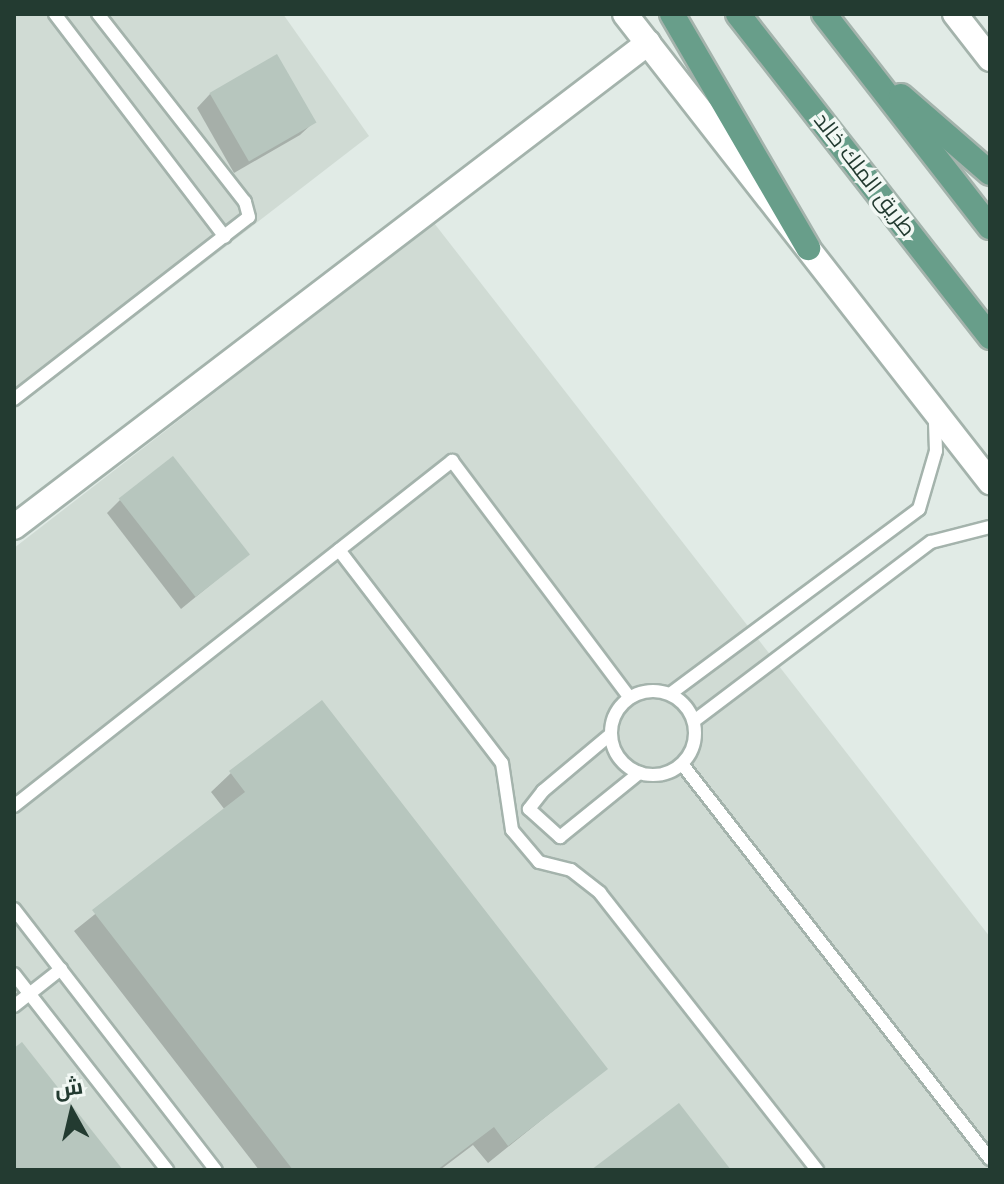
<!DOCTYPE html>
<html>
<head>
<meta charset="utf-8">
<style>
	body { margin:0 }
	#map { position:relative; width:1004px; height:1184px; overflow:hidden; background:#e1ebe6; font-family:"Varela Round",Cairo,sans-serif }
	div>[style] { position:absolute }
	.built>* { inset:0; background:#d0dbd4 }
	.shadow>* { inset:0; background:#0003 }
	.building>* { inset:0; background:#b7c6be; transform-origin:0 0 }
	.roads { filter:drop-shadow(2px 0 #a4b3ac) drop-shadow(-2px 0 #a4b3ac) drop-shadow(0 2px #a4b3ac) drop-shadow(0 -2px #a4b3ac) }
	.service>* { height:12px; margin:-6px; padding:0 6px; transform-origin:6px; border-radius:6px; background:#fff }
	.service>.ring { margin:-6px; padding:0; box-sizing:content-box; background:none; border:12px solid #fff; border-radius:50% }
	.minor>* { height:24px; margin:-12px; padding:0 12px; transform-origin:12px; border-radius:12px; background:#fff }
	.secondary>* { height:24px; margin:-12px; padding:0 12px; transform-origin:12px; border-radius:12px; background:#fff }
	.primary>* { height:24px; margin:-12px; padding:0 12px; transform-origin:12px; border-radius:12px; background:#689e8a }
	span { translate:-50% -50%; white-space:nowrap; text-align:center; line-height:1.15; -webkit-text-stroke:7px #f2f8f4; paint-order:stroke }
	.street-label { font-size:22px; color:#233b31 }
	.frame { position:absolute; inset:0; border:16px solid #233b31; pointer-events:none }
	.north { position:absolute; left:32px; top:1072px; width:80px; height:80px; -webkit-text-stroke:6px #f2f8f4; paint-order:stroke; rotate:352deg; font-size:22px; font-weight:700; line-height:32px; text-align:center; color:#233b31 }
	.north::after { content:''; display:block; margin:auto; width:28px; height:36px; background:#233b31; clip-path:polygon(50% 0,100% 100%,50% 72%,0 100%) }
</style>
</head>
<body>
<div id="map">
	<div class="built">
		<i style="clip-path:polygon(14px 14px,283px 14px,369px 136px,14px 410px)"></i>
		<i style="clip-path:polygon(434px 223px,990px 937px,990px 1170px,14px 1170px,14px 548px)"></i>
	</div>
	<div class="shadow">
		<i style="clip-path:polygon(210px 94px,314px 122px,300px 135px,234px 173px,197px 108px)"></i>
		<i style="clip-path:polygon(120px 500px,247px 555px,181px 609px,107px 513px)"></i>
		<i style="clip-path:polygon(231px 773px,605px 1069px,488px 1163px,473px 1145px,440px 1170px,259px 1170px,74px 931px,225px 810px,211px 792px)"></i>
	</div>
	<div class="building">
		<i style="left:277px;top:54px;width:79px;height:78px;rotate:60deg"></i>
		<i style="left:173px;top:456px;width:125px;height:69px;rotate:52deg"></i>
		<i style="clip-path:polygon(322px 700px,608px 1069px,508px 1146px,494px 1127px,437px 1170px,293px 1170px,92px 910px,245px 792px,229px 771px)"></i>
		<i style="clip-path:polygon(22px 1042px,123px 1170px,14px 1170px,14px 1048px)"></i>
		<i style="clip-path:polygon(679px 1103px,731px 1170px,591px 1170px)"></i>
	</div>
	<div class="roads">
		<div class="service">
			<i style="left:55px;top:14px;width:280px;rotate:52.7deg"></i>
			<i style="left:14px;top:399px;width:297px;rotate:-37.8deg"></i>
			<i style="left:249px;top:217px;width:16px;rotate:-105deg"></i>
			<i style="left:245px;top:202px;width:239px;rotate:-128deg"></i>
			<i style="left:339px;top:550px;width:268px;rotate:52.6deg"></i>
			<i style="left:502px;top:763px;width:68px;rotate:81.5deg"></i>
			<i style="left:512px;top:830px;width:42px;rotate:49.8deg"></i>
			<i style="left:539px;top:862px;width:33px;rotate:14deg"></i>
			<i style="left:571px;top:870px;width:37px;rotate:38deg"></i>
			<i style="left:600px;top:893px;width:352px;rotate:51.9deg"></i>
			<i class="ring" style="left:611px;top:691px;width:72px;height:72px"></i>
			<i style="left:670px;top:694px;width:310px;rotate:-36.6deg"></i>
			<i style="left:919px;top:509px;width:60px;rotate:-73.7deg"></i>
			<i style="left:936px;top:451px;width:37px;rotate:-92deg"></i>
			<i style="left:694px;top:721px;width:297px;rotate:-37.1deg"></i>
			<i style="left:931px;top:542px;width:61px;rotate:-14.3deg"></i>
			<i style="left:611px;top:734px;width:89px;rotate:140deg"></i>
			<i style="left:543px;top:791px;width:23px;rotate:128deg"></i>
			<i style="left:529px;top:809px;width:42px;rotate:42.1deg"></i>
			<i style="left:560px;top:837px;width:102px;rotate:-39deg"></i>
			<i style="left:682px;top:764px;width:501px;rotate:52.05deg"></i>
			<i style="left:14px;top:806px;width:558px;rotate:-38.23deg"></i>
			<i style="left:452px;top:461px;width:296px;rotate:53.1deg"></i>
			<i style="left:14px;top:909px;width:330px;rotate:52.3deg"></i>
			<i style="left:14px;top:974px;width:249px;rotate:52deg"></i>
			<i style="left:14px;top:1006px;width:60px;rotate:-38.2deg"></i>
		</div>
		<div class="minor">
			<i style="left:14px;top:527px;width:798px;rotate:-37.36deg"></i>
		</div>
		<div class="secondary">
			<i style="left:625px;top:14px;width:594px;rotate:52.05deg"></i>
			<i style="left:955px;top:14px;width:57px;rotate:52.1deg"></i>
		</div>
		<div class="primary">
			<i style="left:672px;top:14px;width:271px;rotate:59.8deg"></i>
			<i style="left:738px;top:14px;width:410px;rotate:52deg"></i>
			<i style="left:824px;top:14px;width:270px;rotate:52.1deg"></i>
			<i style="left:901px;top:96px;width:118px;rotate:40.9deg"></i>
		</div>
	</div>
	<div class="street-label">
		<span style="left:864px;top:175px;rotate:52deg">طريق الملك خالد</span>
	</div>
	<div class="frame"></div>
	<div class="north">ش</div>
</div>
</body>
</html>
